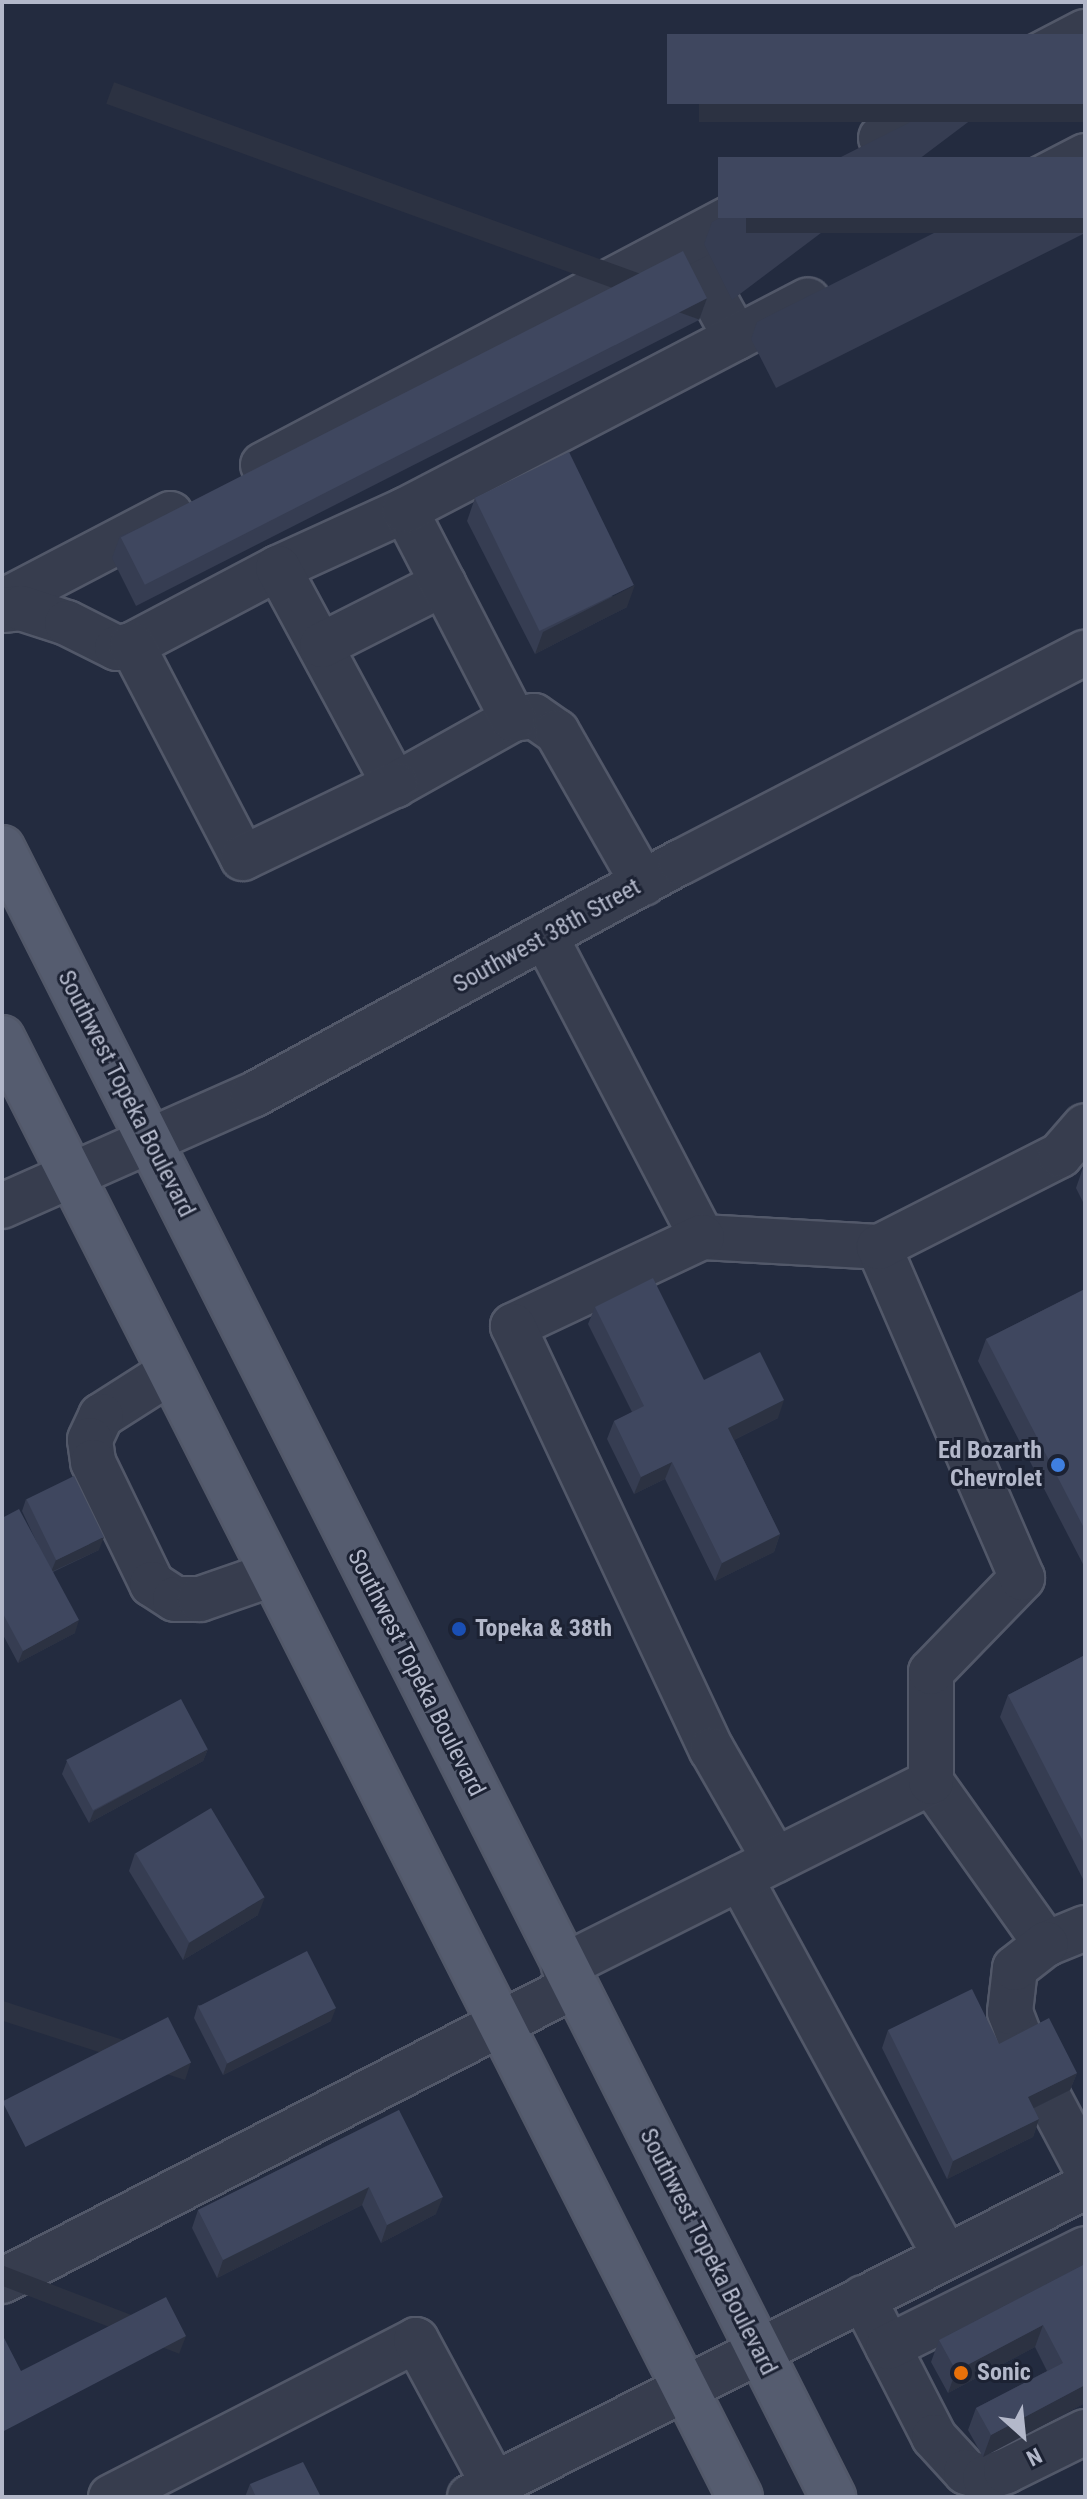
<!DOCTYPE html>
<html>
<head>
<meta charset="utf-8">
<style>
	body { margin:0 }
	#map { position:relative; width:1087px; height:2499px; overflow:hidden; background:#232b3f; font-family:"Roboto Condensed",sans-serif }
	div>[style] { position:absolute }
	.roads { filter:drop-shadow(2px 0 #525869) drop-shadow(-2px 0 #525869) drop-shadow(0 2px #525869) drop-shadow(0 -2px #525869) }
	.minor>* { height:44px; margin:-22px; padding:0 22px; transform-origin:22px; border-radius:22px; background:#373d4e }
	.major>* { height:44px; margin:-22px; padding:0 22px; transform-origin:22px; border-radius:22px; background:#555c6f }
	.wall>* { inset:0; background:#363d52 }
	.shaded-wall>* { inset:0; background:#2c3242; transform-origin:0 0 }
	.building>* { inset:0; background:#3f475f; transform-origin:0 0 }
	.dots>* { width:22px; height:22px; translate:-50% -50%; box-sizing:border-box; border:4px solid #1c2233; border-radius:50% }
	span { translate:-50% -50%; white-space:nowrap; text-align:center; line-height:1.15; -webkit-text-stroke:6px #1c2233; paint-order:stroke }
	.street-label { font-size:24px; color:#b3b8ca }
	.poi-label { font-size:24px; color:#b3b8ca; font-weight:700 }
	.right { translate:-100% -50%; text-align:right }
	.left { translate:0 -50%; text-align:left }
	.frame { position:absolute; inset:0; border:4px solid #b3b8ca; pointer-events:none }
	.north { position:absolute; left:983px; top:2395px; width:80px; height:80px; -webkit-text-stroke:6px #1c2233; paint-order:stroke; rotate:153deg; font-size:22px; font-weight:700; line-height:32px; text-align:center; color:#b3b8ca }
	.north::after { content:''; display:block; margin:auto; width:28px; height:36px; background:#b3b8ca; clip-path:polygon(50% 0,100% 100%,50% 72%,0 100%) }
</style>
</head>
<body>
<div id="map">
	<div class="roads">
		<div class="minor">
			<i style="left:881px;top:138px;width:230px;rotate:-27.5deg"></i>
			<i style="left:979px;top:211px;width:119px;rotate:-27.4deg"></i>
			<i style="left:684px;top:243px;width:108px;rotate:61.3deg"></i>
			<i style="left:263px;top:465px;width:563px;rotate:-27.84deg"></i>
			<i style="left:278px;top:568px;width:140px;rotate:-24.5deg"></i>
			<i style="left:2px;top:602px;width:190px;rotate:-27.6deg"></i>
			<i style="left:2px;top:610px;width:19px;rotate:-6deg"></i>
			<i style="left:21px;top:608px;width:48px;rotate:18.1deg"></i>
			<i style="left:67px;top:623px;width:56px;rotate:26.6deg"></i>
			<i style="left:117px;top:648px;width:15px;rotate:-11deg"></i>
			<i style="left:132px;top:645px;width:165px;rotate:-27.8deg"></i>
			<i style="left:278px;top:568px;width:247px;rotate:61.7deg"></i>
			<i style="left:395px;top:785px;width:135px;rotate:-29.2deg"></i>
			<i style="left:513px;top:719px;width:21px;rotate:-8deg"></i>
			<i style="left:534px;top:716px;width:28px;rotate:35deg"></i>
			<i style="left:557px;top:732px;width:174px;rotate:60.3deg"></i>
			<i style="left:132px;top:645px;width:240px;rotate:62.5deg"></i>
			<i style="left:243px;top:858px;width:169px;rotate:-25.7deg"></i>
			<i style="left:322px;top:645px;width:136px;rotate:-26.8deg"></i>
			<i style="left:513px;top:719px;width:235px;rotate:-117.3deg"></i>
			<i style="left:405px;top:510px;width:454px;rotate:-27.5deg"></i>
			<i style="left:545px;top:936px;width:339px;rotate:62.5deg"></i>
			<i style="left:702px;top:1237px;width:177px;rotate:3.2deg"></i>
			<i style="left:2px;top:1206px;width:274px;rotate:-23.9deg"></i>
			<i style="left:253px;top:1095px;width:487px;rotate:-28.6deg"></i>
			<i style="left:681px;top:862px;width:455px;rotate:-27.4deg"></i>
			<i style="left:702px;top:1237px;width:209px;rotate:154.8deg"></i>
			<i style="left:513px;top:1326px;width:468px;rotate:64.9deg"></i>
			<i style="left:712px;top:1750px;width:127px;rotate:60.2deg"></i>
			<i style="left:170px;top:1372px;width:82px;rotate:147.5deg"></i>
			<i style="left:101px;top:1416px;width:26px;rotate:115deg"></i>
			<i style="left:90px;top:1440px;width:22px;rotate:82deg"></i>
			<i style="left:93px;top:1462px;width:136px;rotate:64.2deg"></i>
			<i style="left:152px;top:1584px;width:27px;rotate:33deg"></i>
			<i style="left:175px;top:1599px;width:25px"></i>
			<i style="left:200px;top:1599px;width:76px;rotate:-19.1deg"></i>
			<i style="left:931px;top:1782px;width:199px;rotate:54.6deg"></i>
			<i style="left:1046px;top:1944px;width:42px;rotate:-22.3deg"></i>
			<i style="left:740px;top:1878px;width:429px;rotate:61.5deg"></i>
			<i style="left:564px;top:1966px;width:411px;rotate:-26.6deg"></i>
			<i style="left:931px;top:1782px;width:110px;rotate:-90deg"></i>
			<i style="left:931px;top:1672px;width:131px;rotate:-45.9deg"></i>
			<i style="left:1022px;top:1578px;width:361px;rotate:-113.4deg"></i>
			<i style="left:879px;top:1247px;width:203px;rotate:-26.9deg"></i>
			<i style="left:1060px;top:1155px;width:38px;rotate:-49deg"></i>
			<i style="left:1023px;top:2046px;width:36px;rotate:-111deg"></i>
			<i style="left:1010px;top:2012px;width:44px;rotate:-83.5deg"></i>
			<i style="left:1015px;top:1968px;width:39px;rotate:-38deg"></i>
			<i style="left:1050px;top:2100px;width:75px;rotate:62.1deg"></i>
			<i style="left:2px;top:2281px;width:644px;rotate:-27.28deg"></i>
			<i style="left:863px;top:2298px;width:156px;rotate:62.9deg"></i>
			<i style="left:934px;top:2437px;width:47px;rotate:47.6deg"></i>
			<i style="left:966px;top:2472px;width:20px;rotate:18deg"></i>
			<i style="left:985px;top:2478px;width:22px;rotate:-18deg"></i>
			<i style="left:1006px;top:2471px;width:88px;rotate:-26.3deg"></i>
			<i style="left:888px;top:2347px;width:220px;rotate:-26.4deg"></i>
			<i style="left:111px;top:2497px;width:343px;rotate:-27.2deg"></i>
			<i style="left:416px;top:2340px;width:165px;rotate:61.7deg"></i>
			<i style="left:470px;top:2497px;width:689px;rotate:-26.75deg"></i>
		</div>
		<div class="major">
			<i style="left:2px;top:848px;width:1847px;rotate:63.25deg"></i>
			<i style="left:2px;top:1038px;width:1635px;rotate:63.17deg"></i>
		</div>
	</div>
	<div class="wall">
		<i style="clip-path:polygon(1085px 34px,732px 300px,704px 244px,712px 222px)"></i>
		<i style="clip-path:polygon(1085px 157px,1085px 233px,776px 388px,751px 339px,757px 322px)"></i>
		<i style="clip-path:polygon(707px 298px,699px 320px,136px 606px,112px 558px,120px 536px)"></i>
		<i style="clip-path:polygon(475px 498px,627px 607px,535px 654px,467px 521px)"></i>
		<i style="clip-path:polygon(1084px 1165px,1085px 1165px,1085px 1206px,1076px 1188px)"></i>
		<i style="clip-path:polygon(1085px 1289px,1085px 1568px,978px 1361px,986px 1339px)"></i>
		<i style="clip-path:polygon(595px 1307px,704px 1380px,778px 1418px,734px 1440px,780px 1534px,774px 1552px,715px 1581px,665px 1479px,634px 1494px,607px 1439px,614px 1421px,632px 1412px,588px 1324px)"></i>
		<i style="clip-path:polygon(26px 1499px,99px 1550px,53px 1572px,75px 1633px,18px 1663px,2px 1633px,2px 1518px,38px 1545px,22px 1511px)"></i>
		<i style="clip-path:polygon(1085px 1655px,1085px 1883px,1000px 1717px,1008px 1695px)"></i>
		<i style="clip-path:polygon(208px 1749px,203px 1761px,89px 1823px,62px 1774px,67px 1761px)"></i>
		<i style="clip-path:polygon(135px 1853px,258px 1915px,183px 1960px,129px 1871px)"></i>
		<i style="clip-path:polygon(198px 2005px,331px 2021px,223px 2075px,194px 2018px)"></i>
		<i style="clip-path:polygon(888px 2030px,999px 2044px,1077px 2073px,1070px 2090px,1034px 2108px,1039px 2119px,1033px 2137px,947px 2179px,882px 2048px)"></i>
		<i style="clip-path:polygon(399px 2110px,436px 2214px,381px 2243px,362px 2205px,217px 2278px,192px 2228px,198px 2210px)"></i>
		<i style="clip-path:polygon(1085px 2264px,1085px 2403px,983px 2457px,968px 2430px,976px 2408px,1047px 2371px,1035px 2347px,948px 2393px,931px 2362px,939px 2340px)"></i>
		<i style="clip-path:polygon(250px 2484px,321px 2497px,245px 2497px)"></i>
	</div>
	<div class="shaded-wall">
		<i style="left:1085px;top:104px;width:18px;height:386px;rotate:90deg"></i>
		<i style="left:1085px;top:218px;width:15px;height:339px;rotate:90deg"></i>
		<i style="left:707px;top:298px;width:23px;height:631px;rotate:110deg"></i>
		<i style="clip-path:polygon(635px 585px,627px 607px,535px 654px,543px 632px)"></i>
		<i style="clip-path:polygon(784px 1400px,778px 1418px,722px 1446px,728px 1428px)"></i>
		<i style="clip-path:polygon(672px 1462px,665px 1479px,634px 1494px,641px 1477px)"></i>
		<i style="clip-path:polygon(780px 1534px,774px 1552px,715px 1581px,722px 1563px)"></i>
		<i style="clip-path:polygon(104px 1537px,99px 1550px,51px 1572px,56px 1560px)"></i>
		<i style="clip-path:polygon(79px 1620px,75px 1633px,18px 1663px,23px 1651px)"></i>
		<i style="clip-path:polygon(208px 1749px,203px 1761px,89px 1823px,94px 1811px)"></i>
		<i style="clip-path:polygon(265px 1897px,258px 1915px,183px 1960px,189px 1943px)"></i>
		<i style="clip-path:polygon(336px 2008px,331px 2021px,223px 2075px,227px 2063px)"></i>
		<i style="left:191px;top:2062px;width:19px;height:212px;rotate:108deg"></i>
		<i style="clip-path:polygon(1077px 2073px,1070px 2090px,1022px 2114px,1028px 2097px)"></i>
		<i style="clip-path:polygon(1039px 2119px,1033px 2137px,947px 2179px,953px 2161px)"></i>
		<i style="clip-path:polygon(369px 2187px,362px 2205px,217px 2278px,223px 2260px)"></i>
		<i style="clip-path:polygon(443px 2197px,436px 2214px,381px 2243px,387px 2225px)"></i>
		<i style="clip-path:polygon(1043px 2325px,1035px 2347px,948px 2393px,956px 2371px)"></i>
		<i style="left:186px;top:2336px;width:19px;height:208px;rotate:111deg"></i>
		<i style="clip-path:polygon(1085px 2385px,1085px 2403px,983px 2457px,991px 2435px)"></i>
	</div>
	<div class="building">
		<i style="left:1085px;top:34px;width:70px;height:418px;rotate:90deg"></i>
		<i style="left:1085px;top:157px;width:61px;height:367px;rotate:90deg"></i>
		<i style="left:683px;top:251px;width:53px;height:631px;rotate:63deg"></i>
		<i style="left:569px;top:452px;width:148px;height:105px;rotate:64deg"></i>
		<i style="clip-path:polygon(653px 1278px,704px 1380px,760px 1352px,784px 1400px,728px 1428px,780px 1534px,722px 1563px,672px 1462px,641px 1477px,614px 1421px,644px 1406px,595px 1307px)"></i>
		<i style="clip-path:polygon(1085px 1289px,1085px 1530px,986px 1339px)"></i>
		<i style="left:74px;top:1476px;width:68px;height:53px;rotate:64deg"></i>
		<i style="clip-path:polygon(19px 1509px,79px 1620px,23px 1651px,2px 1612px,2px 1518px)"></i>
		<i style="clip-path:polygon(1085px 1655px,1085px 1845px,1008px 1695px)"></i>
		<i style="left:181px;top:1699px;width:57px;height:130px;rotate:62deg"></i>
		<i style="left:211px;top:1808px;width:104px;height:88px;rotate:59deg"></i>
		<i style="left:307px;top:1951px;width:64px;height:122px;rotate:63deg"></i>
		<i style="clip-path:polygon(972px 1989px,999px 2044px,1049px 2018px,1077px 2073px,1028px 2097px,1039px 2119px,953px 2161px,888px 2030px)"></i>
		<i style="left:168px;top:2017px;width:51px;height:186px;rotate:63deg"></i>
		<i style="clip-path:polygon(399px 2110px,443px 2197px,387px 2225px,369px 2187px,223px 2260px,198px 2210px)"></i>
		<i style="clip-path:polygon(1085px 2264px,1085px 2385px,991px 2435px,976px 2408px,1063px 2363px,1043px 2325px,956px 2371px,939px 2340px)"></i>
		<i style="clip-path:polygon(166px 2297px,186px 2336px,2px 2432px,2px 2334px,21px 2371px)"></i>
		<i style="clip-path:polygon(303px 2462px,321px 2497px,256px 2497px,250px 2484px)"></i>
	</div>
	<div class="dots">
		<i style="left:1058px;top:1465px;background:#3f7fe0"></i>
		<i style="left:459px;top:1629px;background:#1a4fb4"></i>
		<i style="left:961px;top:2373px;background:#e8710a"></i>
	</div>
	<div class="street-label">
		<span style="left:547px;top:936px;rotate:-29deg">Southwest 38th Street</span>
		<span style="left:126px;top:1094px;rotate:63deg">Southwest Topeka Boulevard</span>
		<span style="left:416px;top:1673px;rotate:63deg">Southwest Topeka Boulevard</span>
		<span style="left:708px;top:2252px;rotate:63deg">Southwest Topeka Boulevard</span>
	</div>
	<div class="poi-label">
		<span class="right" style="left:1042px;top:1465px">Ed Bozarth<br>Chevrolet</span>
		<span class="left" style="left:475px;top:1629px">Topeka &amp; 38th</span>
		<span class="left" style="left:977px;top:2373px">Sonic</span>
	</div>
	<div class="frame"></div>
	<div class="north">N</div>
</div>
</body>
</html>
